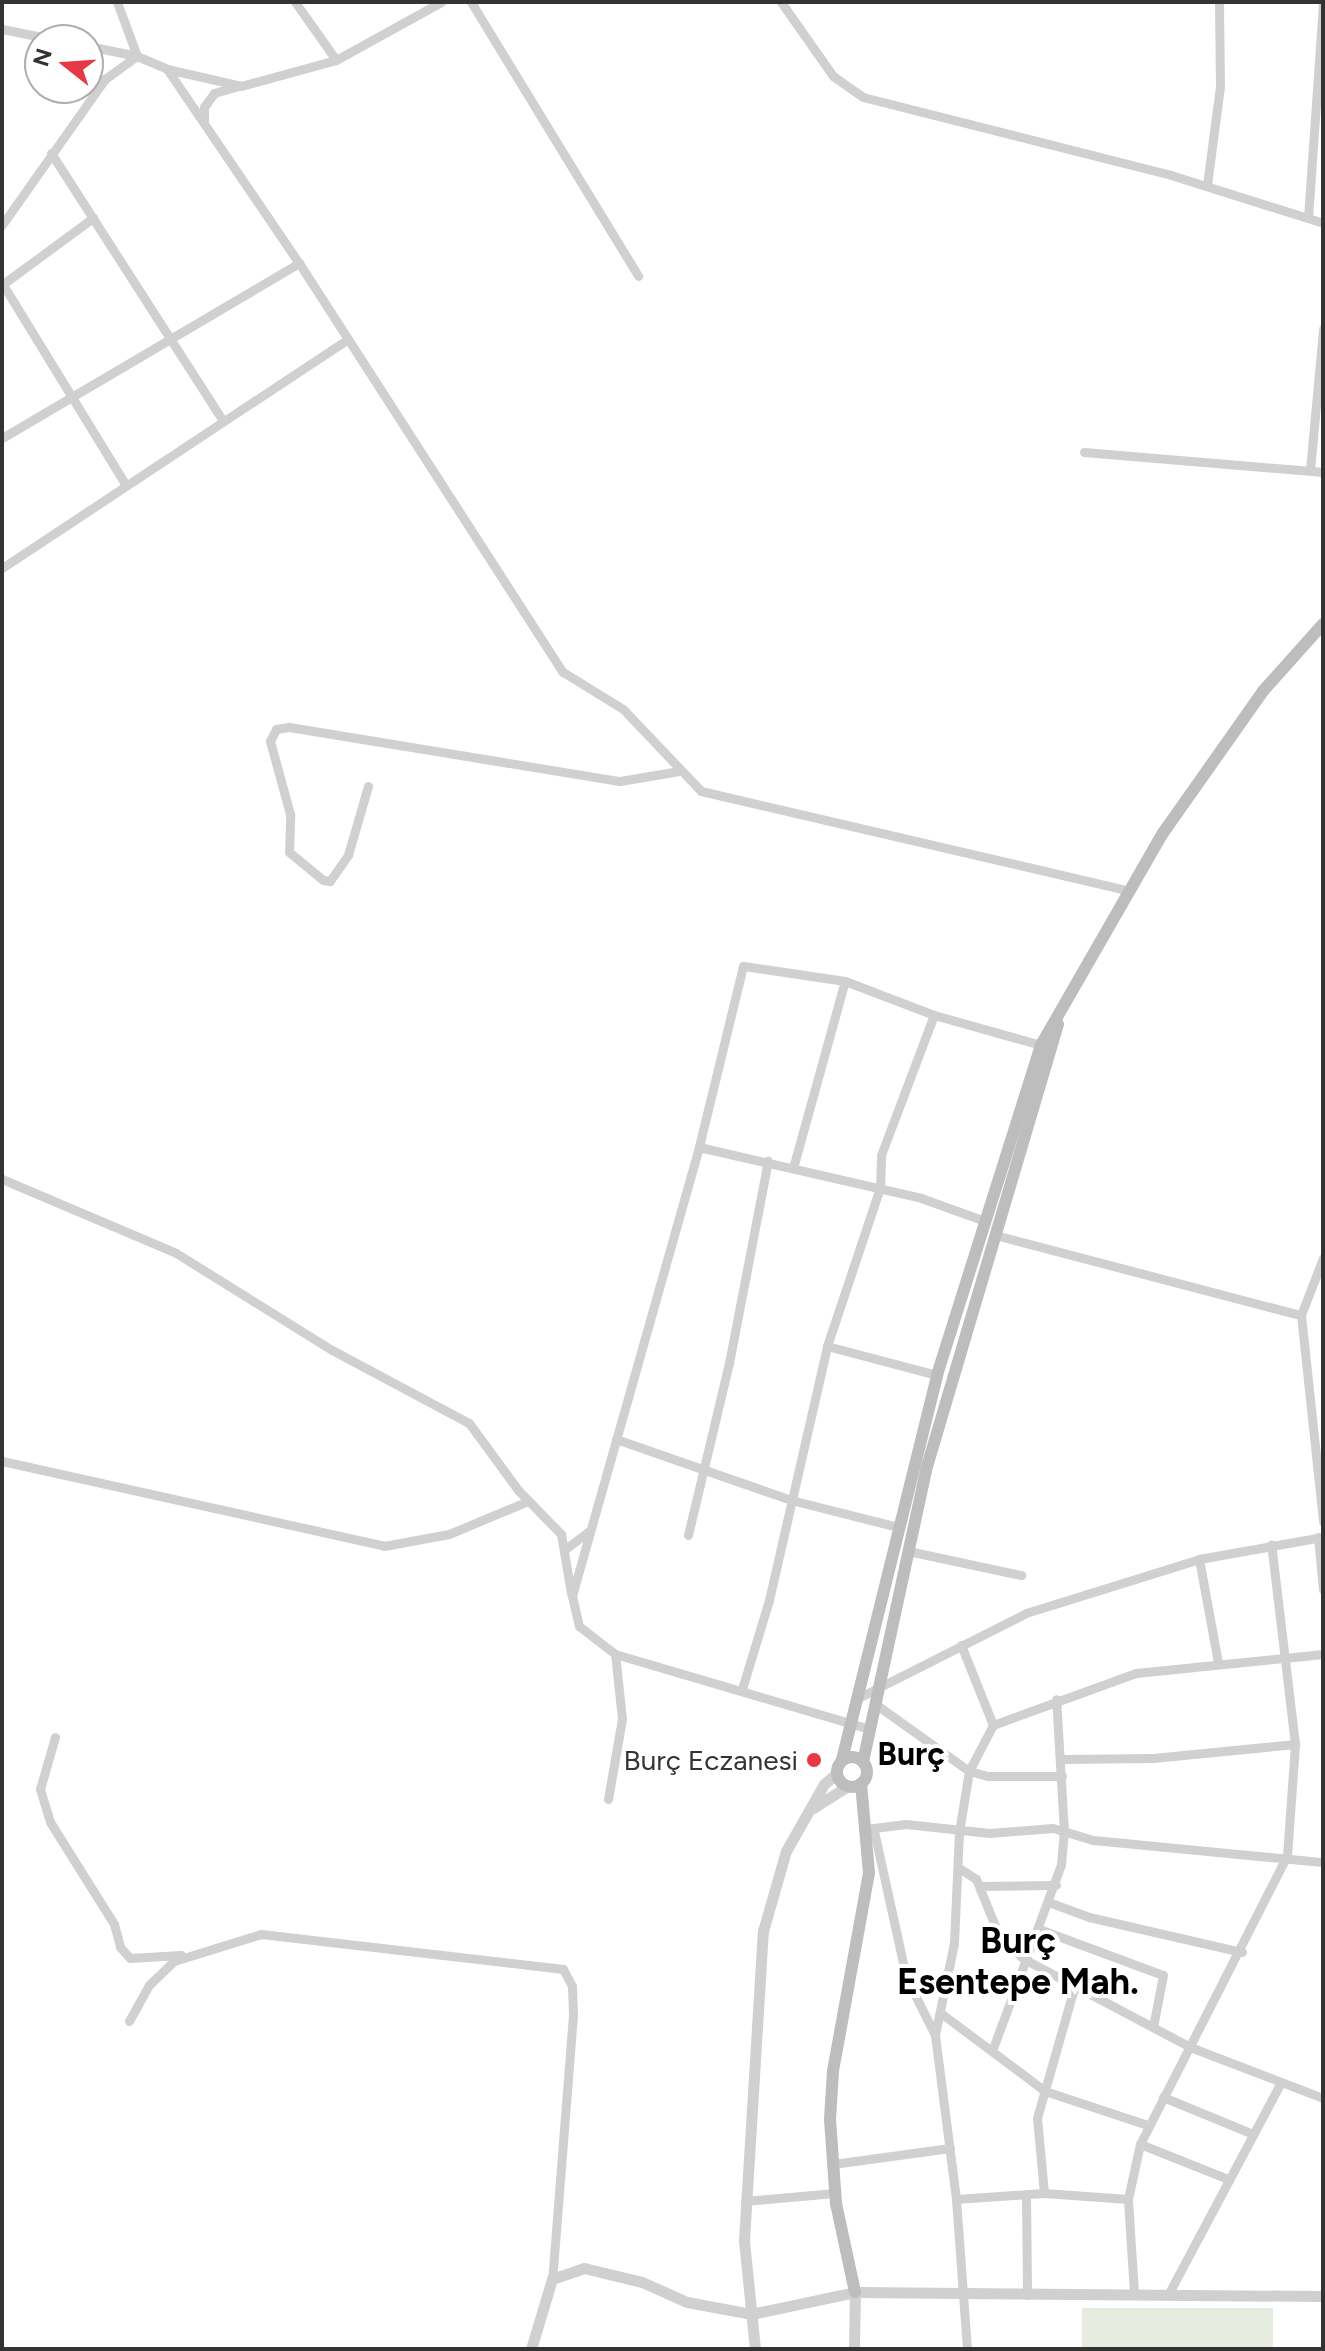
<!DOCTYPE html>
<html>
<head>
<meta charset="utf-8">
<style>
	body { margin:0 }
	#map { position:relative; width:1325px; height:2351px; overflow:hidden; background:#fff; font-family:Figtree,sans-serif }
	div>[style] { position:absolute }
	.green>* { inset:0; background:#e6ecdf; transform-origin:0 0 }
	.minor>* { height:9px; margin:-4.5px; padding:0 4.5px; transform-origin:4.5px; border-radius:4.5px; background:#d0d0d0 }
	.tertiary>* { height:11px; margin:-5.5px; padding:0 5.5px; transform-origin:5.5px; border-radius:5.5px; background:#d0d0d0 }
	.secondary>* { height:12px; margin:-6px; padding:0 6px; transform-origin:6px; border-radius:6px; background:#bdbdbd }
	.secondary>.ring { margin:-6px; padding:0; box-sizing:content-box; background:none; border:12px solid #bdbdbd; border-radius:50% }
	.dots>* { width:22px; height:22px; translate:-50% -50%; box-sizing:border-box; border:4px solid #fff; border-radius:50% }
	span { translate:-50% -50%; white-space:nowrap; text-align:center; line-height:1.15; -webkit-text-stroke:8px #fff; paint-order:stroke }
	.poi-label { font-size:28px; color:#333 }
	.right { translate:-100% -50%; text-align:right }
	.quarter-label { font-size:32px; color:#000; font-weight:700 }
	.district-label { font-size:36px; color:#000; font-weight:700 }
	.frame { position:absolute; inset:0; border:4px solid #333; pointer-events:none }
	.north { position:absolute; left:24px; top:24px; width:80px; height:80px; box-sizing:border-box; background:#fff; border:2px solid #adadad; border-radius:50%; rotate:287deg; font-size:22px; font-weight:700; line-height:32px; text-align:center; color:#333 }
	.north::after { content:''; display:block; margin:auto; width:28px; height:36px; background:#e63946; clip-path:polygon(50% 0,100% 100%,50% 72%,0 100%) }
</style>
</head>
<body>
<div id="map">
	<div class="green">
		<i style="left:1082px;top:2308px;width:191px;height:41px"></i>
	</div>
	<div class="minor">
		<i style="left:117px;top:2px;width:58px;rotate:69.7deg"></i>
		<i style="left:137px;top:56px;width:33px;rotate:23deg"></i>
		<i style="left:167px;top:69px;width:76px;rotate:12.9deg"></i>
		<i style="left:241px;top:86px;width:98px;rotate:-15.3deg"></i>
		<i style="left:336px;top:60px;width:120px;rotate:-28.9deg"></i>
		<i style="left:295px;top:2px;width:71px;rotate:54.7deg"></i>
		<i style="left:471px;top:2px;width:321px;rotate:58.6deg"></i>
		<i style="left:781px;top:2px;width:90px;rotate:54.9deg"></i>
		<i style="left:833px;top:76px;width:37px;rotate:35deg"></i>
		<i style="left:863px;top:97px;width:318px;rotate:14.2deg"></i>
		<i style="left:1171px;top:175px;width:159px;rotate:17.5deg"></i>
		<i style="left:2px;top:29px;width:56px;rotate:11.3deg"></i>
		<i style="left:88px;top:46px;width:50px;rotate:11.5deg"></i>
		<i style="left:167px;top:69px;width:235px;rotate:55.8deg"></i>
		<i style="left:299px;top:263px;width:487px;rotate:57.2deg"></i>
		<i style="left:563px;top:672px;width:70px;rotate:31.7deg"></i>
		<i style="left:623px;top:709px;width:113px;rotate:46.4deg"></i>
		<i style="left:701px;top:791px;width:437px;rotate:13.1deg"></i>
		<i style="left:204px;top:122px;width:15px;rotate:-90deg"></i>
		<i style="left:204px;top:107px;width:17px;rotate:-54deg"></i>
		<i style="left:214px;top:93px;width:25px;rotate:-16deg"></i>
		<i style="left:51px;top:153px;width:318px;rotate:57.3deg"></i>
		<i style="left:1207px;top:185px;width:100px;rotate:-82.5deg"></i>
		<i style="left:1220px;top:86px;width:84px;rotate:-90.7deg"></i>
		<i style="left:1308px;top:218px;width:214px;rotate:-86deg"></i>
		<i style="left:2px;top:225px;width:179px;rotate:-54.8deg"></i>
		<i style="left:105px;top:79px;width:39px;rotate:-36deg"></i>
		<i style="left:2px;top:283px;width:237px;rotate:58.5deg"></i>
		<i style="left:3px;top:284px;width:112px;rotate:-36.3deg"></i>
		<i style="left:2px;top:438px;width:345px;rotate:-30.5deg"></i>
		<i style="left:1084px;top:452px;width:240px;rotate:4.8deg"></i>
		<i style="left:1310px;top:470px;width:142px;rotate:-84.7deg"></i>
		<i style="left:2px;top:568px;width:415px;rotate:-33.5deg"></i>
		<i style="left:368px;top:786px;width:72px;rotate:106.2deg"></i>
		<i style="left:348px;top:855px;width:32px;rotate:125deg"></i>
		<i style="left:330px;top:881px;width:7px;rotate:-172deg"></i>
		<i style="left:323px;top:880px;width:44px;rotate:-140.5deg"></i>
		<i style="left:289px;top:852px;width:38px;rotate:-88deg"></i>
		<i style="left:290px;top:814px;width:76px;rotate:-105.3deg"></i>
		<i style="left:270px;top:741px;width:13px;rotate:-63deg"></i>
		<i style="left:276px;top:729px;width:13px;rotate:-9deg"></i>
		<i style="left:289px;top:727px;width:335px;rotate:9.3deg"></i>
		<i style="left:620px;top:781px;width:60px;rotate:-9.6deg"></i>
		<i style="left:845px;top:981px;width:95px;rotate:20.9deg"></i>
		<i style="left:934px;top:1015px;width:111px;rotate:15.7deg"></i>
		<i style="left:699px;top:1147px;width:228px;rotate:12.9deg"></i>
		<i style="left:921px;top:1198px;width:65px;rotate:19.8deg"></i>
		<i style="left:793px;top:1168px;width:194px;rotate:-74.5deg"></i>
		<i style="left:845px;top:981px;width:103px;rotate:-171.6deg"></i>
		<i style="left:743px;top:966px;width:186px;rotate:103.7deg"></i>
		<i style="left:699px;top:1147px;width:467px;rotate:105.8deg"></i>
		<i style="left:572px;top:1596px;width:31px;rotate:77deg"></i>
		<i style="left:579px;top:1626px;width:46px;rotate:37.9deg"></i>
		<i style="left:615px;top:1654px;width:266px;rotate:16.4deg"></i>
		<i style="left:2px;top:1179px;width:189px;rotate:23deg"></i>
		<i style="left:176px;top:1253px;width:184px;rotate:31.9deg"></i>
		<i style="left:332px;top:1350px;width:155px;rotate:28.1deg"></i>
		<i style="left:469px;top:1423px;width:83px;rotate:53.8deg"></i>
		<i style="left:518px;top:1490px;width:62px;rotate:45.7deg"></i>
		<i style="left:561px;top:1534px;width:60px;rotate:80.4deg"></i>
		<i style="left:995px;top:1235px;width:316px;rotate:14.7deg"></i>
		<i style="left:1301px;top:1315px;width:61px;rotate:-68.9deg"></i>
		<i style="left:1301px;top:1315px;width:208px;rotate:83.9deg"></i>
		<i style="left:827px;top:1346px;width:114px;rotate:14.8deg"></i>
		<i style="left:616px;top:1439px;width:185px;rotate:19.2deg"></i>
		<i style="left:791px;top:1500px;width:110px;rotate:14.2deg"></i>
		<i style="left:2px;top:1461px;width:391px;rotate:12.5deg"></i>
		<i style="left:384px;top:1546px;width:66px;rotate:-10.5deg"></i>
		<i style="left:449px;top:1534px;width:86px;rotate:-22.7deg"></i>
		<i style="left:688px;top:1535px;width:177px;rotate:-76.6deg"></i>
		<i style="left:729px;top:1363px;width:206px;rotate:-79.1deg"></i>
		<i style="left:1318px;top:1537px;width:53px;rotate:84.6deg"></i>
		<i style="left:564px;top:1550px;width:31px;rotate:-37deg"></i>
		<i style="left:908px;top:1551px;width:116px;rotate:12deg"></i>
		<i style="left:1199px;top:1559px;width:106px;rotate:79.6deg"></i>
		<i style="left:961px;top:1645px;width:86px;rotate:68.2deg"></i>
		<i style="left:993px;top:1725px;width:52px;rotate:117.6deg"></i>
		<i style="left:969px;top:1771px;width:62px;rotate:99.3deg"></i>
		<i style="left:959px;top:1832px;width:111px;rotate:92.6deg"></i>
		<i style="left:954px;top:1943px;width:94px;rotate:101.7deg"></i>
		<i style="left:935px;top:2035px;width:165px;rotate:82.7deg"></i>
		<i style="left:956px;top:2199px;width:150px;rotate:85.8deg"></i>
		<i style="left:742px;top:1689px;width:93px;rotate:-73.1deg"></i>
		<i style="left:769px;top:1600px;width:261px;rotate:-77.1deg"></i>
		<i style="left:827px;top:1346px;width:167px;rotate:-71.5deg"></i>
		<i style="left:880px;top:1188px;width:33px;rotate:-88deg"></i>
		<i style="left:881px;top:1155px;width:150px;rotate:-69.3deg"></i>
		<i style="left:858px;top:1698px;width:188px;rotate:-26.8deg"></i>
		<i style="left:1026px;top:1613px;width:181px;rotate:-17.3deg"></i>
		<i style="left:1199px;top:1559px;width:126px;rotate:-10.1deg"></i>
		<i style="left:874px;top:1703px;width:117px;rotate:35.6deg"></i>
		<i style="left:969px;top:1771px;width:20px;rotate:15deg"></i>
		<i style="left:988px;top:1776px;width:74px"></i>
		<i style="left:993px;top:1725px;width:152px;rotate:-20deg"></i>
		<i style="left:1136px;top:1673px;width:188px;rotate:-5.8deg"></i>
		<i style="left:55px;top:1737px;width:54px;rotate:106.1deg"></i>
		<i style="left:40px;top:1789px;width:34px;rotate:73deg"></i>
		<i style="left:50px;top:1822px;width:120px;rotate:57.9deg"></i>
		<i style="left:114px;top:1924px;width:24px;rotate:75deg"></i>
		<i style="left:120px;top:1947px;width:15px;rotate:48deg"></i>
		<i style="left:130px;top:1958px;width:51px;rotate:-3.4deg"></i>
		<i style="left:1061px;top:1759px;width:92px;rotate:-0.6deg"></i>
		<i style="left:1153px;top:1758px;width:143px;rotate:-5.6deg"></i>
		<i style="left:608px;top:1799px;width:81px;rotate:-80.1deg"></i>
		<i style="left:622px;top:1719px;width:65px;rotate:-96.1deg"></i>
		<i style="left:866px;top:1829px;width:40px;rotate:-7.1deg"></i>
		<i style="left:906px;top:1824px;width:84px;rotate:6.1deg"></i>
		<i style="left:990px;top:1833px;width:63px;rotate:-4.5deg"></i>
		<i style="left:1053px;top:1828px;width:42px;rotate:16.7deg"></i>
		<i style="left:1093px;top:1840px;width:231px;rotate:5.5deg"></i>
		<i style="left:874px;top:1831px;width:149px;rotate:77.6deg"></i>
		<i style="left:906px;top:1977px;width:65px;rotate:63.4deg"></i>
		<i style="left:959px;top:1868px;width:20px;rotate:33deg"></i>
		<i style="left:976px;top:1879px;width:64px;rotate:67.9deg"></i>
		<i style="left:1000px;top:1938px;width:32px;rotate:41deg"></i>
		<i style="left:1024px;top:1959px;width:188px;rotate:27.9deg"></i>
		<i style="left:1190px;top:2047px;width:142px;rotate:21deg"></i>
		<i style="left:980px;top:1886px;width:76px;rotate:-0.8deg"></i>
		<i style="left:1051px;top:1903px;width:40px;rotate:20.2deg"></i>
		<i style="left:1089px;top:1917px;width:157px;rotate:12.9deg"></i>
		<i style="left:1039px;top:1929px;width:132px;rotate:20.4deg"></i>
		<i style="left:1163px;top:1975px;width:53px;rotate:100.9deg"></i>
		<i style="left:942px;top:2014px;width:129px;rotate:36.8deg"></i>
		<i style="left:1045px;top:2091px;width:108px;rotate:18.3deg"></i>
		<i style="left:129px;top:2021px;width:41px;rotate:-60.9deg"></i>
		<i style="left:149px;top:1985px;width:35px;rotate:-44deg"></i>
		<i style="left:174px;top:1961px;width:91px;rotate:-17.2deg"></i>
		<i style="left:261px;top:1934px;width:304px;rotate:6.6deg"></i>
		<i style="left:563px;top:1969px;width:19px;rotate:62deg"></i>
		<i style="left:572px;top:1986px;width:29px;rotate:88deg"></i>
		<i style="left:573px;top:2015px;width:265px;rotate:94.5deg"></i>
		<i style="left:992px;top:2051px;width:199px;rotate:-69.7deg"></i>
		<i style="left:1061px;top:1864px;width:32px;rotate:-85deg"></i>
		<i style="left:1064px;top:1832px;width:133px;rotate:-93.4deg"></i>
		<i style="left:1163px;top:2097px;width:97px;rotate:22.3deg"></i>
		<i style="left:1140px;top:2144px;width:95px;rotate:21.7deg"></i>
		<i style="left:833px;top:2164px;width:118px;rotate:-7.8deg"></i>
		<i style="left:1044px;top:2193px;width:75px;rotate:-95.3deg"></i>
		<i style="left:1037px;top:2118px;width:138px;rotate:-74.1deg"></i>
		<i style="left:1026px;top:2195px;width:100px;rotate:89.4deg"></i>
		<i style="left:956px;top:2199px;width:88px;rotate:-3.9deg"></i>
		<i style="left:1044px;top:2193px;width:84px;rotate:4.1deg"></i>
		<i style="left:745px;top:2201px;width:90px;rotate:-5.1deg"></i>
		<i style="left:1170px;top:2291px;width:234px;rotate:-62deg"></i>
		<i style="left:1134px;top:2293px;width:94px;rotate:-93.7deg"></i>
		<i style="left:1128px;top:2199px;width:56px;rotate:-77.7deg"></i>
		<i style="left:1140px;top:2144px;width:323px;rotate:-63deg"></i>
		<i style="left:1287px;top:1856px;width:112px;rotate:-85.9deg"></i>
		<i style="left:1295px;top:1744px;width:201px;rotate:-96.8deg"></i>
	</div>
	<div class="tertiary">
		<i style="left:813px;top:1808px;width:41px;rotate:-32.2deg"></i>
		<i style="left:531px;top:2349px;width:73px;rotate:-73.3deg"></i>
		<i style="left:552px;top:2279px;width:34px;rotate:-19deg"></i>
		<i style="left:584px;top:2268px;width:60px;rotate:13.6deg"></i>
		<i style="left:642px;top:2282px;width:49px;rotate:24deg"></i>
		<i style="left:687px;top:2302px;width:65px;rotate:10.6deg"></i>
		<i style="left:751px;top:2314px;width:106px;rotate:-11.9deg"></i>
		<i style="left:855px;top:2292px;width:468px;rotate:0.5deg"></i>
		<i style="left:755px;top:2349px;width:110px;rotate:-95.8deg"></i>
		<i style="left:744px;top:2240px;width:310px;rotate:-86.5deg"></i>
		<i style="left:763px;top:1931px;width:83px;rotate:-74deg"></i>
		<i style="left:786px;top:1851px;width:77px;rotate:-60.4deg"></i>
		<i style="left:824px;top:1784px;width:17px;rotate:-40deg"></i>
		<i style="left:854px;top:2349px;width:57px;rotate:-89deg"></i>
	</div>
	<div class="secondary">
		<i class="ring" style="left:837px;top:1757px;width:18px;height:18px"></i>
		<i style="left:842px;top:1760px;width:397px;rotate:-76.1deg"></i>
		<i style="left:937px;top:1375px;width:346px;rotate:-72.5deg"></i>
		<i style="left:1041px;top:1045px;width:245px;rotate:-60.1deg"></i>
		<i style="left:1163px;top:833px;width:174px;rotate:-54.8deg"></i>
		<i style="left:1263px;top:691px;width:90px;rotate:-48.2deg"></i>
		<i style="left:863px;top:1762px;width:299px;rotate:-77.8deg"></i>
		<i style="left:926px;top:1470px;width:465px;rotate:-73.5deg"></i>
		<i style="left:855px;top:2292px;width:91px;rotate:-102.1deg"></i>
		<i style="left:836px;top:2203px;width:84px;rotate:-94.1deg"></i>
		<i style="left:830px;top:2119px;width:48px;rotate:-86.4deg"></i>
		<i style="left:833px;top:2071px;width:201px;rotate:-79.7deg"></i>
		<i style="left:869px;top:1873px;width:90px;rotate:-95.1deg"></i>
	</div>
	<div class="dots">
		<i style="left:814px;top:1760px;background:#e63946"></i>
	</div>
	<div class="poi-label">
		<span class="right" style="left:798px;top:1760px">Burç Eczanesi</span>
	</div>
	<div class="quarter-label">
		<span style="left:911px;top:1754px">Burç</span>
	</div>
	<div class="district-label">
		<span style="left:1018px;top:1961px">Burç<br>Esentepe Mah.</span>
	</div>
	<div class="frame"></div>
	<div class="north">N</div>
</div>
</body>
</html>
